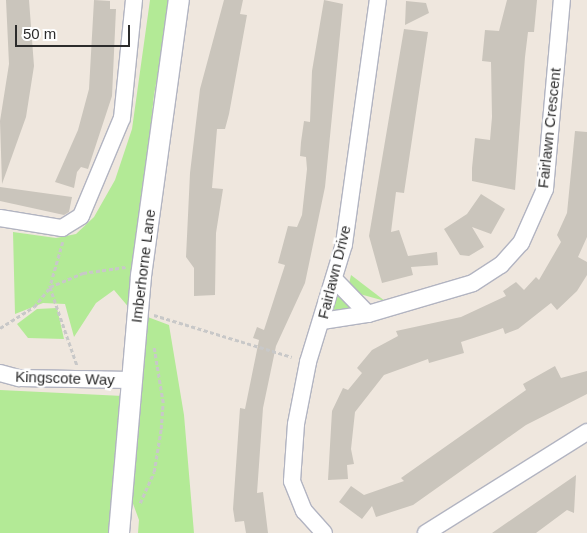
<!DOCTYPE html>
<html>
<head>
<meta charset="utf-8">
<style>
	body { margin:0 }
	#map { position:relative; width:587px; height:533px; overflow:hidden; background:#efe7de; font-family:Arial,sans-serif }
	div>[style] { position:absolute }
	.green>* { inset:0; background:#b3ea96 }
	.building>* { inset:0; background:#cac5bc }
	.path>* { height:2.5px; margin-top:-1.25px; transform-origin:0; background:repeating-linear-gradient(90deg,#c8c8c8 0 4px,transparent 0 6.5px) }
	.roads { filter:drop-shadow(1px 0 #b2b4c1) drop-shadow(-1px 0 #b2b4c1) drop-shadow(0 1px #b2b4c1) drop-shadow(0 -1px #b2b4c1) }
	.minor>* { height:16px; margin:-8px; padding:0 8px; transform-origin:8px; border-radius:8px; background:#fff }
	.tertiary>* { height:20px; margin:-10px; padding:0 10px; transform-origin:10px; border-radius:10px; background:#fff }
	span { translate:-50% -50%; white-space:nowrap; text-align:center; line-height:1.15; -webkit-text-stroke:5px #fff; paint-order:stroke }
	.street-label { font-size:15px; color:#2c2c2c }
	.scale { position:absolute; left:15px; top:25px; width:115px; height:22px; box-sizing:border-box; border:2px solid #2c2c2c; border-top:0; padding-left:6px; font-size:15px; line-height:18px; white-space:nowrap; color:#2c2c2c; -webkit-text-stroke:4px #fff; paint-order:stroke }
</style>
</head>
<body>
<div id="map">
	<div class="green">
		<i style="clip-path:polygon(150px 0,171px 0,154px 95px,131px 310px,114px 290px,96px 303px,74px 337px,65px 304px,43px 303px,15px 314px,13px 232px,56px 238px,76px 234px,94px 217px,115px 180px,132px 129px)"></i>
		<i style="clip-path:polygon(351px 275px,385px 301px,356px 293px,349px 284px)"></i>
		<i style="clip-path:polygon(338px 292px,344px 293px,353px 311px,331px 312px)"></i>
		<i style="clip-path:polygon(57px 308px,64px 339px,28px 338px,17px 324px,37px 309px)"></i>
		<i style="clip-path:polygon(145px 316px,169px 325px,184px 415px,194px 533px,138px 533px,139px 520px,132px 501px)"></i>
		<i style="clip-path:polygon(0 390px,123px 396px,108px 533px,0 533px)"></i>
	</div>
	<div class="building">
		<i style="clip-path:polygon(6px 0,29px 0,34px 66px,26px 117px,2px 184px,0 121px,9px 64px)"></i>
		<i style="clip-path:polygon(94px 0,110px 1px,110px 9px,116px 9px,112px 96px,88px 169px,81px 167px,77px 172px,74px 188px,55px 182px,78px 130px,89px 89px)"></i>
		<i style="clip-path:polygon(224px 0,243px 0,240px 14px,247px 15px,229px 114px,225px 129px,217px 129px,212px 188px,223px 189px,216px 233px,215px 295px,194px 296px,194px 268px,186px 257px,190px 173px,200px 89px)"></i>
		<i style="clip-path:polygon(324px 0,343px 4px,325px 187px,305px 283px,276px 346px,263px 408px,257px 493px,263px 492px,268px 533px,246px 533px,244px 521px,235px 522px,233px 509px,240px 408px,245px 409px,259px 340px,253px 338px,257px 327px,264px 330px,285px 265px,278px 263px,288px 226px,297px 227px,302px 215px,307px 169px,306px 157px,300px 156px,301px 142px,304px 121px,310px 122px,312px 71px)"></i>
		<i style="clip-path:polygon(507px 0,537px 0,534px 32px,528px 32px,525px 57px,515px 190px,472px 181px,472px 168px,475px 138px,490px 140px,492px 117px,491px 62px,482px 61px,485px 30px,499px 31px)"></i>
		<i style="clip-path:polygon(406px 1px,426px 3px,429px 13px,405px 25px)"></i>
		<i style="clip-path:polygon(404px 29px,428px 32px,404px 193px,396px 192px,391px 232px,399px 230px,408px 256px,437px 252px,438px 265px,411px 267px,413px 275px,382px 283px,369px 236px)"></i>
		<i style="clip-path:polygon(575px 131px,587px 132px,587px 237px,578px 257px,587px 262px,587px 275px,577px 291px,557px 310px,551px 303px,518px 329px,505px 334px,503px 328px,495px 331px,461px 342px,464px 353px,429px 363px,428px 359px,384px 375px,355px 412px,351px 449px,354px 464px,347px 465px,348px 479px,328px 480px,332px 411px,343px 388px,348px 390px,362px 373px,357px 368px,372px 350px,398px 336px,396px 331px,461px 317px,506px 296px,503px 291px,516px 282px,524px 290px,536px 277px,539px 280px,561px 242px,557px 235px,567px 213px)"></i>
		<i style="clip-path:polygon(0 187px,72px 197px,69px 212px,64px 215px,0 201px)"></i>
		<i style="clip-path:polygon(481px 194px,505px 209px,491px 234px,472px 227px,484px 247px,469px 256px,460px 255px,444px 229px,467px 214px)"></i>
		<i style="clip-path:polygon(555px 366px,561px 378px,587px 371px,587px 394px,526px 425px,413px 505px,376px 517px,372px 506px,362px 519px,339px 502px,351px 486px,364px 495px,404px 481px,401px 478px,526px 390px,523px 384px)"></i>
		<i style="clip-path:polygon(576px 475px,574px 513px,567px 510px,536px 533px,492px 533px)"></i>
	</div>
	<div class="path">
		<i style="left:63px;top:242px;width:47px;rotate:106.1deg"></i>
		<i style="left:50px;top:287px;width:83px;rotate:70.9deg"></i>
		<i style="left:154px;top:315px;width:144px;rotate:16.9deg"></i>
		<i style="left:0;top:328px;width:40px;rotate:-32deg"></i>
		<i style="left:34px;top:307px;width:26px;rotate:-51deg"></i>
		<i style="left:50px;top:287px;width:36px;rotate:-23deg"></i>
		<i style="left:83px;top:273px;width:43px;rotate:-7.9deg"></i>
		<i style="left:140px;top:503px;width:34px;rotate:-66deg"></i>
		<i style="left:154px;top:472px;width:44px;rotate:-80.8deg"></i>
		<i style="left:161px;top:429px;width:26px;rotate:-86deg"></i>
		<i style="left:163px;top:403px;width:56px;rotate:-99.3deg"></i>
	</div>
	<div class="roads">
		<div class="minor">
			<i style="left:0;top:218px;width:63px;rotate:9.2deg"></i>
			<i style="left:62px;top:228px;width:22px;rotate:-32deg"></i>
			<i style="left:81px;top:216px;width:106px;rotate:-67.3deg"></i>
			<i style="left:122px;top:118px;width:119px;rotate:-84.2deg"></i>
			<i style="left:335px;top:280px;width:47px;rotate:45.9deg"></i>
			<i style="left:322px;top:321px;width:47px;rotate:-8.7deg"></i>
			<i style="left:368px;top:314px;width:109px;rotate:-16.4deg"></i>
			<i style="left:473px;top:283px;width:33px;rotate:-33deg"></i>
			<i style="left:501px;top:265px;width:30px;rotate:-48deg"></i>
			<i style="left:521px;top:243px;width:59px;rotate:-66deg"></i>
			<i style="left:545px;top:189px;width:190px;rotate:-84.9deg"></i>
			<i style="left:0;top:373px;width:20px;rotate:15deg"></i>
			<i style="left:19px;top:378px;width:112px;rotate:1deg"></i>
			<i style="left:324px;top:533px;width:30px;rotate:-132deg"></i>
			<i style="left:304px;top:511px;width:32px;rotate:-112deg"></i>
			<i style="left:292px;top:481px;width:57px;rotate:-86deg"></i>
			<i style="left:296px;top:424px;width:63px;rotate:-79deg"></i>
			<i style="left:308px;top:362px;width:123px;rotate:-73deg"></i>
			<i style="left:344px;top:244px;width:246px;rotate:-82.1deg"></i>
			<i style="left:426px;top:533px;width:190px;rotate:-32.1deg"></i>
		</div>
		<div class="tertiary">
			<i style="left:119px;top:533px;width:258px;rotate:-85.1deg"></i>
			<i style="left:141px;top:276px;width:279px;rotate:-82.2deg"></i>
		</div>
	</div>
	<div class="street-label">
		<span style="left:549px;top:128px;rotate:-84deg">Fairlawn Crescent</span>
		<span style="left:143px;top:266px;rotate:-83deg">Imberhorne Lane</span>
		<span style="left:334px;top:272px;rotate:-76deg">Fairlawn Drive</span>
		<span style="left:65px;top:378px;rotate:2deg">Kingscote Way</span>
	</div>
	<div class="scale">50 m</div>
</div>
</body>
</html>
